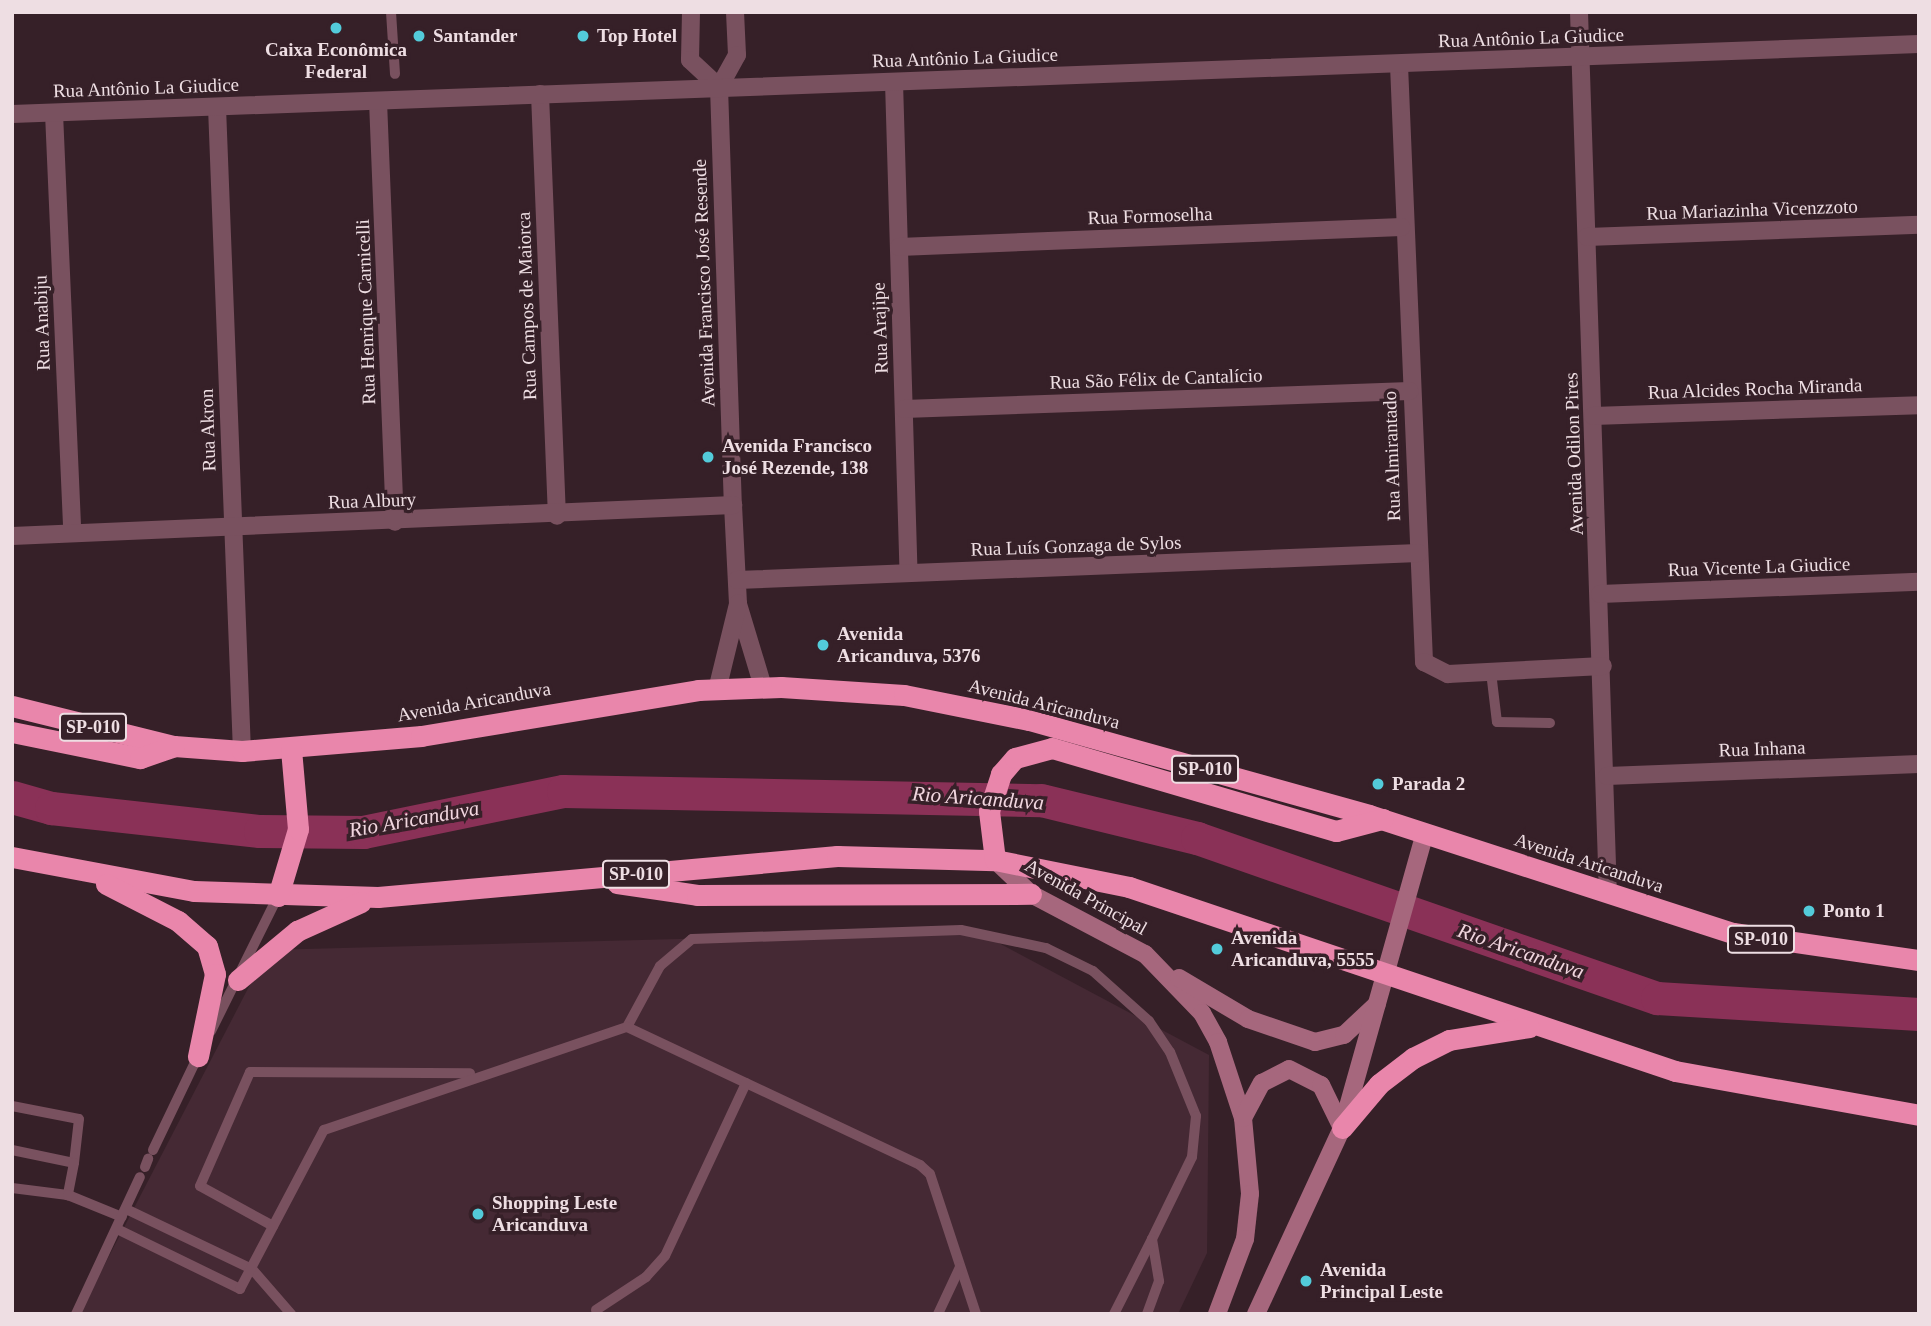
<!DOCTYPE html>
<html>
<head>
<meta charset="utf-8">
<style>
	body { margin:0 }
	#map { position:relative; width:1931px; height:1326px; overflow:hidden; background:#362028; font-family:Georgia,serif }
	div>[style] { position:absolute }
	.built>* { inset:0; background:#452934 }
	.river>* { height:33px; margin:-16.5px; padding:0 16.5px; transform-origin:16.5px; border-radius:16.5px; background:#8a3157 }
	.lane>* { height:10px; margin:-5px; padding:0 5px; transform-origin:5px; border-radius:5px; background:#79515f }
	.street>* { height:18px; margin:-9px; padding:0 9px; transform-origin:9px; border-radius:9px; background:#79515f }
	.secondary>* { height:18px; margin:-9px; padding:0 9px; transform-origin:9px; border-radius:9px; background:#a6677d }
	.highway>* { height:21px; margin:-10.5px; padding:0 10.5px; transform-origin:10.5px; border-radius:10.5px; background:#e986ab }
	.dots>* { width:19px; height:19px; translate:-50% -50%; box-sizing:border-box; border:4px solid #362028; border-radius:50% }
	span { translate:-50% -50%; white-space:nowrap; text-align:center; line-height:1.15; -webkit-text-stroke:7px #362028; paint-order:stroke }
	.shield-label span { padding:2px 5px; background:#362028; border:2px solid; border-radius:5px; -webkit-text-stroke-width:0 }
	.shield-label { font-size:18px; color:#eedee3; font-weight:700 }
	.poi-label { font-size:19px; color:#eedee3; font-weight:700 }
	.left { translate:0 -50%; text-align:left }
	.street-label { font-size:19px; color:#eedee3 }
	.water-label { font-size:21px; color:#f1d6df; font-style:italic }
	.frame { position:absolute; inset:0; border:14px solid #eedee3; pointer-events:none }
</style>
</head>
<body>
<div id="map">
	<div class="built">
		<i style="clip-path:polygon(976px 931px,1209px 1055px,1207px 1253px,1178px 1314px,79px 1314px,268px 950px)"></i>
	</div>
	<div class="river">
		<i style="left:12px;top:797px;width:41px;rotate:15.8deg"></i>
		<i style="left:51px;top:808px;width:210px;rotate:6.3deg"></i>
		<i style="left:260px;top:831px;width:103px;rotate:0.6deg"></i>
		<i style="left:363px;top:832px;width:204px;rotate:-11.6deg"></i>
		<i style="left:563px;top:791px;width:478px;rotate:1.1deg"></i>
		<i style="left:1041px;top:800px;width:161px;rotate:13.7deg"></i>
		<i style="left:1197px;top:838px;width:487px;rotate:19.2deg"></i>
		<i style="left:1657px;top:998px;width:262px;rotate:3.5deg"></i>
	</div>
	<div class="lane">
		<i style="left:391px;top:12px;width:62px;rotate:86.3deg"></i>
		<i style="left:1491px;top:672px;width:50px;rotate:83.2deg"></i>
		<i style="left:1497px;top:722px;width:53px;rotate:1.1deg"></i>
		<i style="left:627px;top:1027px;width:69px;rotate:-61.6deg"></i>
		<i style="left:660px;top:966px;width:42px;rotate:-40.2deg"></i>
		<i style="left:692px;top:939px;width:269px;rotate:-1.9deg"></i>
		<i style="left:961px;top:930px;width:87px;rotate:12deg"></i>
		<i style="left:1046px;top:948px;width:52px;rotate:26.1deg"></i>
		<i style="left:1093px;top:971px;width:75px;rotate:41.8deg"></i>
		<i style="left:1149px;top:1021px;width:37px;rotate:56deg"></i>
		<i style="left:1170px;top:1052px;width:69px;rotate:67.9deg"></i>
		<i style="left:1196px;top:1116px;width:41px;rotate:95.6deg"></i>
		<i style="left:1192px;top:1157px;width:91px;rotate:116deg"></i>
		<i style="left:1152px;top:1239px;width:43px;rotate:80.5deg"></i>
		<i style="left:1159px;top:1281px;width:35px;rotate:110deg"></i>
		<i style="left:211px;top:1031px;width:151px;rotate:-63.6deg"></i>
		<i style="left:12px;top:1106px;width:68px;rotate:11deg"></i>
		<i style="left:79px;top:1119px;width:44px;rotate:96.5deg"></i>
		<i style="left:12px;top:1150px;width:63px;rotate:11.8deg"></i>
		<i style="left:74px;top:1163px;width:33px;rotate:101deg"></i>
		<i style="left:153px;top:1150px;width:109px;rotate:-64.4deg"></i>
		<i style="left:145px;top:1167px;width:9px;rotate:-69deg"></i>
		<i style="left:12px;top:1188px;width:56px;rotate:7.1deg"></i>
		<i style="left:68px;top:1195px;width:58px;rotate:22.2deg"></i>
		<i style="left:126px;top:1209px;width:140px;rotate:25.5deg"></i>
		<i style="left:252px;top:1269px;width:60px;rotate:49.1deg"></i>
		<i style="left:273px;top:1226px;width:83px;rotate:-151.3deg"></i>
		<i style="left:200px;top:1186px;width:124px;rotate:-66.3deg"></i>
		<i style="left:250px;top:1072px;width:220px;rotate:0.3deg"></i>
		<i style="left:117px;top:1229px;width:137px;rotate:26deg"></i>
		<i style="left:240px;top:1289px;width:180px;rotate:-62.2deg"></i>
		<i style="left:324px;top:1130px;width:320px;rotate:-18.8deg"></i>
		<i style="left:627px;top:1027px;width:324px;rotate:25.2deg"></i>
		<i style="left:920px;top:1165px;width:13px;rotate:42deg"></i>
		<i style="left:930px;top:1174px;width:147px;rotate:71.8deg"></i>
		<i style="left:596px;top:1310px;width:60px;rotate:-33.4deg"></i>
		<i style="left:646px;top:1277px;width:28px;rotate:-48deg"></i>
		<i style="left:665px;top:1256px;width:191px;rotate:-64.9deg"></i>
		<i style="left:76px;top:1314px;width:151px;rotate:-65deg"></i>
		<i style="left:938px;top:1314px;width:52px;rotate:-64.9deg"></i>
		<i style="left:1114px;top:1314px;width:84px;rotate:-63.1deg"></i>
	</div>
	<div class="street">
		<i style="left:691px;top:12px;width:48px;rotate:91.2deg"></i>
		<i style="left:690px;top:60px;width:40px;rotate:43deg"></i>
		<i style="left:735px;top:12px;width:43px;rotate:87.3deg"></i>
		<i style="left:737px;top:55px;width:37px;rotate:119deg"></i>
		<i style="left:719px;top:87px;width:418px;rotate:88.1deg"></i>
		<i style="left:733px;top:505px;width:99px;rotate:87.1deg"></i>
		<i style="left:738px;top:604px;width:87px;rotate:73.2deg"></i>
		<i style="left:1579px;top:12px;width:882px;rotate:88.12deg"></i>
		<i style="left:1399px;top:65px;width:598px;rotate:87.6deg"></i>
		<i style="left:1424px;top:662px;width:27px;rotate:27deg"></i>
		<i style="left:1448px;top:674px;width:155px;rotate:-3deg"></i>
		<i style="left:894px;top:82px;width:491px;rotate:88.3deg"></i>
		<i style="left:540px;top:94px;width:422px;rotate:87.7deg"></i>
		<i style="left:378px;top:101px;width:421px;rotate:87.7deg"></i>
		<i style="left:217px;top:107px;width:644px;rotate:87.78deg"></i>
		<i style="left:54px;top:113px;width:420px;rotate:87.5deg"></i>
		<i style="left:12px;top:114px;width:1908px;rotate:-2.1deg"></i>
		<i style="left:1587px;top:237px;width:332px;rotate:-2.1deg"></i>
		<i style="left:899px;top:247px;width:503px;rotate:-2.28deg"></i>
		<i style="left:904px;top:409px;width:506px;rotate:-2.04deg"></i>
		<i style="left:1593px;top:416px;width:326px;rotate:-1.9deg"></i>
		<i style="left:12px;top:536px;width:722px;rotate:-2.46deg"></i>
		<i style="left:737px;top:580px;width:682px;rotate:-2.27deg"></i>
		<i style="left:1600px;top:594px;width:319px;rotate:-2.2deg"></i>
		<i style="left:717px;top:690px;width:89px;rotate:-76.3deg"></i>
		<i style="left:1607px;top:776px;width:312px;rotate:-2.2deg"></i>
	</div>
	<div class="secondary">
		<i style="left:995px;top:860px;width:50px;rotate:43.4deg"></i>
		<i style="left:1031px;top:894px;width:129px;rotate:27.8deg"></i>
		<i style="left:1145px;top:954px;width:82px;rotate:46deg"></i>
		<i style="left:1202px;top:1013px;width:33px;rotate:61deg"></i>
		<i style="left:1218px;top:1042px;width:80px;rotate:71.8deg"></i>
		<i style="left:1243px;top:1118px;width:76px;rotate:84.7deg"></i>
		<i style="left:1250px;top:1194px;width:45px;rotate:96.3deg"></i>
		<i style="left:1245px;top:1239px;width:80px;rotate:110.5deg"></i>
		<i style="left:1179px;top:978px;width:80px;rotate:30.7deg"></i>
		<i style="left:1248px;top:1019px;width:71px;rotate:18.9deg"></i>
		<i style="left:1315px;top:1042px;width:30px;rotate:-14deg"></i>
		<i style="left:1344px;top:1035px;width:45px;rotate:-43.2deg"></i>
		<i style="left:1243px;top:1118px;width:40px;rotate:-62deg"></i>
		<i style="left:1262px;top:1083px;width:30px;rotate:-27deg"></i>
		<i style="left:1289px;top:1069px;width:36px;rotate:27deg"></i>
		<i style="left:1321px;top:1085px;width:48px;rotate:64deg"></i>
		<i style="left:1256px;top:1314px;width:205px;rotate:-65.2deg"></i>
		<i style="left:1342px;top:1128px;width:306px;rotate:-74.3deg"></i>
	</div>
	<div class="highway">
		<i style="left:12px;top:706px;width:167px;rotate:13.9deg"></i>
		<i style="left:174px;top:746px;width:68px;rotate:4.2deg"></i>
		<i style="left:242px;top:751px;width:180px;rotate:-4.8deg"></i>
		<i style="left:421px;top:736px;width:281px;rotate:-9.4deg"></i>
		<i style="left:698px;top:690px;width:83px;rotate:-2.1deg"></i>
		<i style="left:781px;top:687px;width:123px;rotate:3.7deg"></i>
		<i style="left:904px;top:695px;width:127px;rotate:11.3deg"></i>
		<i style="left:1029px;top:720px;width:353px;rotate:15.6deg"></i>
		<i style="left:1369px;top:815px;width:383px;rotate:18deg"></i>
		<i style="left:1733px;top:933px;width:188px;rotate:8.3deg"></i>
		<i style="left:12px;top:732px;width:131px;rotate:11.5deg"></i>
		<i style="left:140px;top:758px;width:36px;rotate:-19deg"></i>
		<i style="left:12px;top:857px;width:185px;rotate:10.6deg"></i>
		<i style="left:194px;top:891px;width:184px;rotate:1.9deg"></i>
		<i style="left:378px;top:897px;width:461px;rotate:-5.1deg"></i>
		<i style="left:837px;top:856px;width:158px;rotate:1.5deg"></i>
		<i style="left:995px;top:860px;width:137px;rotate:11.4deg"></i>
		<i style="left:1129px;top:887px;width:576px;rotate:18.62deg"></i>
		<i style="left:1675px;top:1071px;width:248px;rotate:10.2deg"></i>
		<i style="left:995px;top:860px;width:49px;rotate:-97deg"></i>
		<i style="left:989px;top:811px;width:39px;rotate:-72deg"></i>
		<i style="left:1001px;top:774px;width:21px;rotate:-49deg"></i>
		<i style="left:1015px;top:758px;width:38px;rotate:-15deg"></i>
		<i style="left:1052px;top:748px;width:296px;rotate:16.3deg"></i>
		<i style="left:1336px;top:831px;width:48px;rotate:-14.6deg"></i>
		<i style="left:617px;top:883px;width:81px;rotate:8.5deg"></i>
		<i style="left:697px;top:895px;width:334px;rotate:-0.2deg"></i>
		<i style="left:106px;top:884px;width:81px;rotate:27.2deg"></i>
		<i style="left:178px;top:921px;width:38px;rotate:41deg"></i>
		<i style="left:207px;top:946px;width:29px;rotate:74deg"></i>
		<i style="left:215px;top:974px;width:84px;rotate:101.7deg"></i>
		<i style="left:278px;top:896px;width:70px;rotate:-73.4deg"></i>
		<i style="left:298px;top:829px;width:80px;rotate:-95deg"></i>
		<i style="left:238px;top:980px;width:77px;rotate:-39.7deg"></i>
		<i style="left:297px;top:931px;width:70px;rotate:-24.4deg"></i>
		<i style="left:1342px;top:1128px;width:57px;rotate:-49.9deg"></i>
		<i style="left:1379px;top:1084px;width:43px;rotate:-37.4deg"></i>
		<i style="left:1413px;top:1058px;width:40px;rotate:-26.6deg"></i>
		<i style="left:1449px;top:1040px;width:81px;rotate:-9.2deg"></i>
	</div>
	<div class="dots">
		<i style="left:336px;top:28px;background:#53cbda"></i>
		<i style="left:419px;top:36px;background:#53cbda"></i>
		<i style="left:583px;top:36px;background:#53cbda"></i>
		<i style="left:708px;top:457px;background:#53cbda"></i>
		<i style="left:823px;top:645px;background:#53cbda"></i>
		<i style="left:1378px;top:784px;background:#53cbda"></i>
		<i style="left:1809px;top:911px;background:#53cbda"></i>
		<i style="left:1217px;top:949px;background:#53cbda"></i>
		<i style="left:478px;top:1214px;background:#53cbda"></i>
		<i style="left:1306px;top:1281px;background:#53cbda"></i>
	</div>
	<div class="shield-label">
		<span style="left:93px;top:727px">SP-010</span>
		<span style="left:1205px;top:769px">SP-010</span>
		<span style="left:636px;top:874px">SP-010</span>
		<span style="left:1761px;top:939px">SP-010</span>
	</div>
	<div class="poi-label">
		<span class="left" style="left:433px;top:36px">Santander</span>
		<span class="left" style="left:597px;top:36px">Top Hotel</span>
		<span style="left:336px;top:61px">Caixa Econômica<br>Federal</span>
		<span class="left" style="left:722px;top:457px">Avenida Francisco<br>José Rezende, 138</span>
		<span class="left" style="left:837px;top:645px">Avenida<br>Aricanduva, 5376</span>
		<span class="left" style="left:1392px;top:784px">Parada 2</span>
		<span class="left" style="left:1823px;top:911px">Ponto 1</span>
		<span class="left" style="left:1231px;top:949px">Avenida<br>Aricanduva, 5555</span>
		<span class="left" style="left:492px;top:1214px">Shopping Leste<br>Aricanduva</span>
		<span class="left" style="left:1320px;top:1281px">Avenida<br>Principal Leste</span>
	</div>
	<div class="street-label">
		<span style="left:1531px;top:38px;rotate:-2deg">Rua Antônio La Giudice</span>
		<span style="left:965px;top:58px;rotate:-2deg">Rua Antônio La Giudice</span>
		<span style="left:146px;top:88px;rotate:-2deg">Rua Antônio La Giudice</span>
		<span style="left:1752px;top:210px;rotate:-2deg">Rua Mariazinha Vicenzzoto</span>
		<span style="left:1150px;top:216px;rotate:-2deg">Rua Formoselha</span>
		<span style="left:704px;top:283px;rotate:-92deg">Avenida Francisco José Resende</span>
		<span style="left:527px;top:306px;rotate:-92deg">Rua Campos de Maiorca</span>
		<span style="left:366px;top:312px;rotate:-92deg">Rua Henrique Carnicelli</span>
		<span style="left:42px;top:323px;rotate:-92deg">Rua Anabiju</span>
		<span style="left:880px;top:328px;rotate:-92deg">Rua Arajipe</span>
		<span style="left:1156px;top:379px;rotate:-2deg">Rua São Félix de Cantalício</span>
		<span style="left:1755px;top:389px;rotate:-2deg">Rua Alcides Rocha Miranda</span>
		<span style="left:208px;top:430px;rotate:-92deg">Rua Akron</span>
		<span style="left:1574px;top:454px;rotate:-92deg">Avenida Odilon Pires</span>
		<span style="left:1392px;top:456px;rotate:-92deg">Rua Almirantado</span>
		<span style="left:372px;top:501px;rotate:-2deg">Rua Albury</span>
		<span style="left:1076px;top:546px;rotate:-2deg">Rua Luís Gonzaga de Sylos</span>
		<span style="left:1759px;top:567px;rotate:-2deg">Rua Vicente La Giudice</span>
		<span style="left:474px;top:702px;rotate:-10deg">Avenida Aricanduva</span>
		<span style="left:1044px;top:704px;rotate:14deg">Avenida Aricanduva</span>
		<span style="left:1762px;top:749px;rotate:-2deg">Rua Inhana</span>
		<span style="left:1589px;top:863px;rotate:18deg">Avenida Aricanduva</span>
		<span style="left:1086px;top:897px;rotate:29deg">Avenida Principal</span>
	</div>
	<div class="water-label">
		<span style="left:978px;top:798px;rotate:4deg">Rio Aricanduva</span>
		<span style="left:414px;top:819px;rotate:-10deg">Rio Aricanduva</span>
		<span style="left:1521px;top:951px;rotate:19deg">Rio Aricanduva</span>
	</div>
	<div class="frame"></div>
</div>
</body>
</html>
